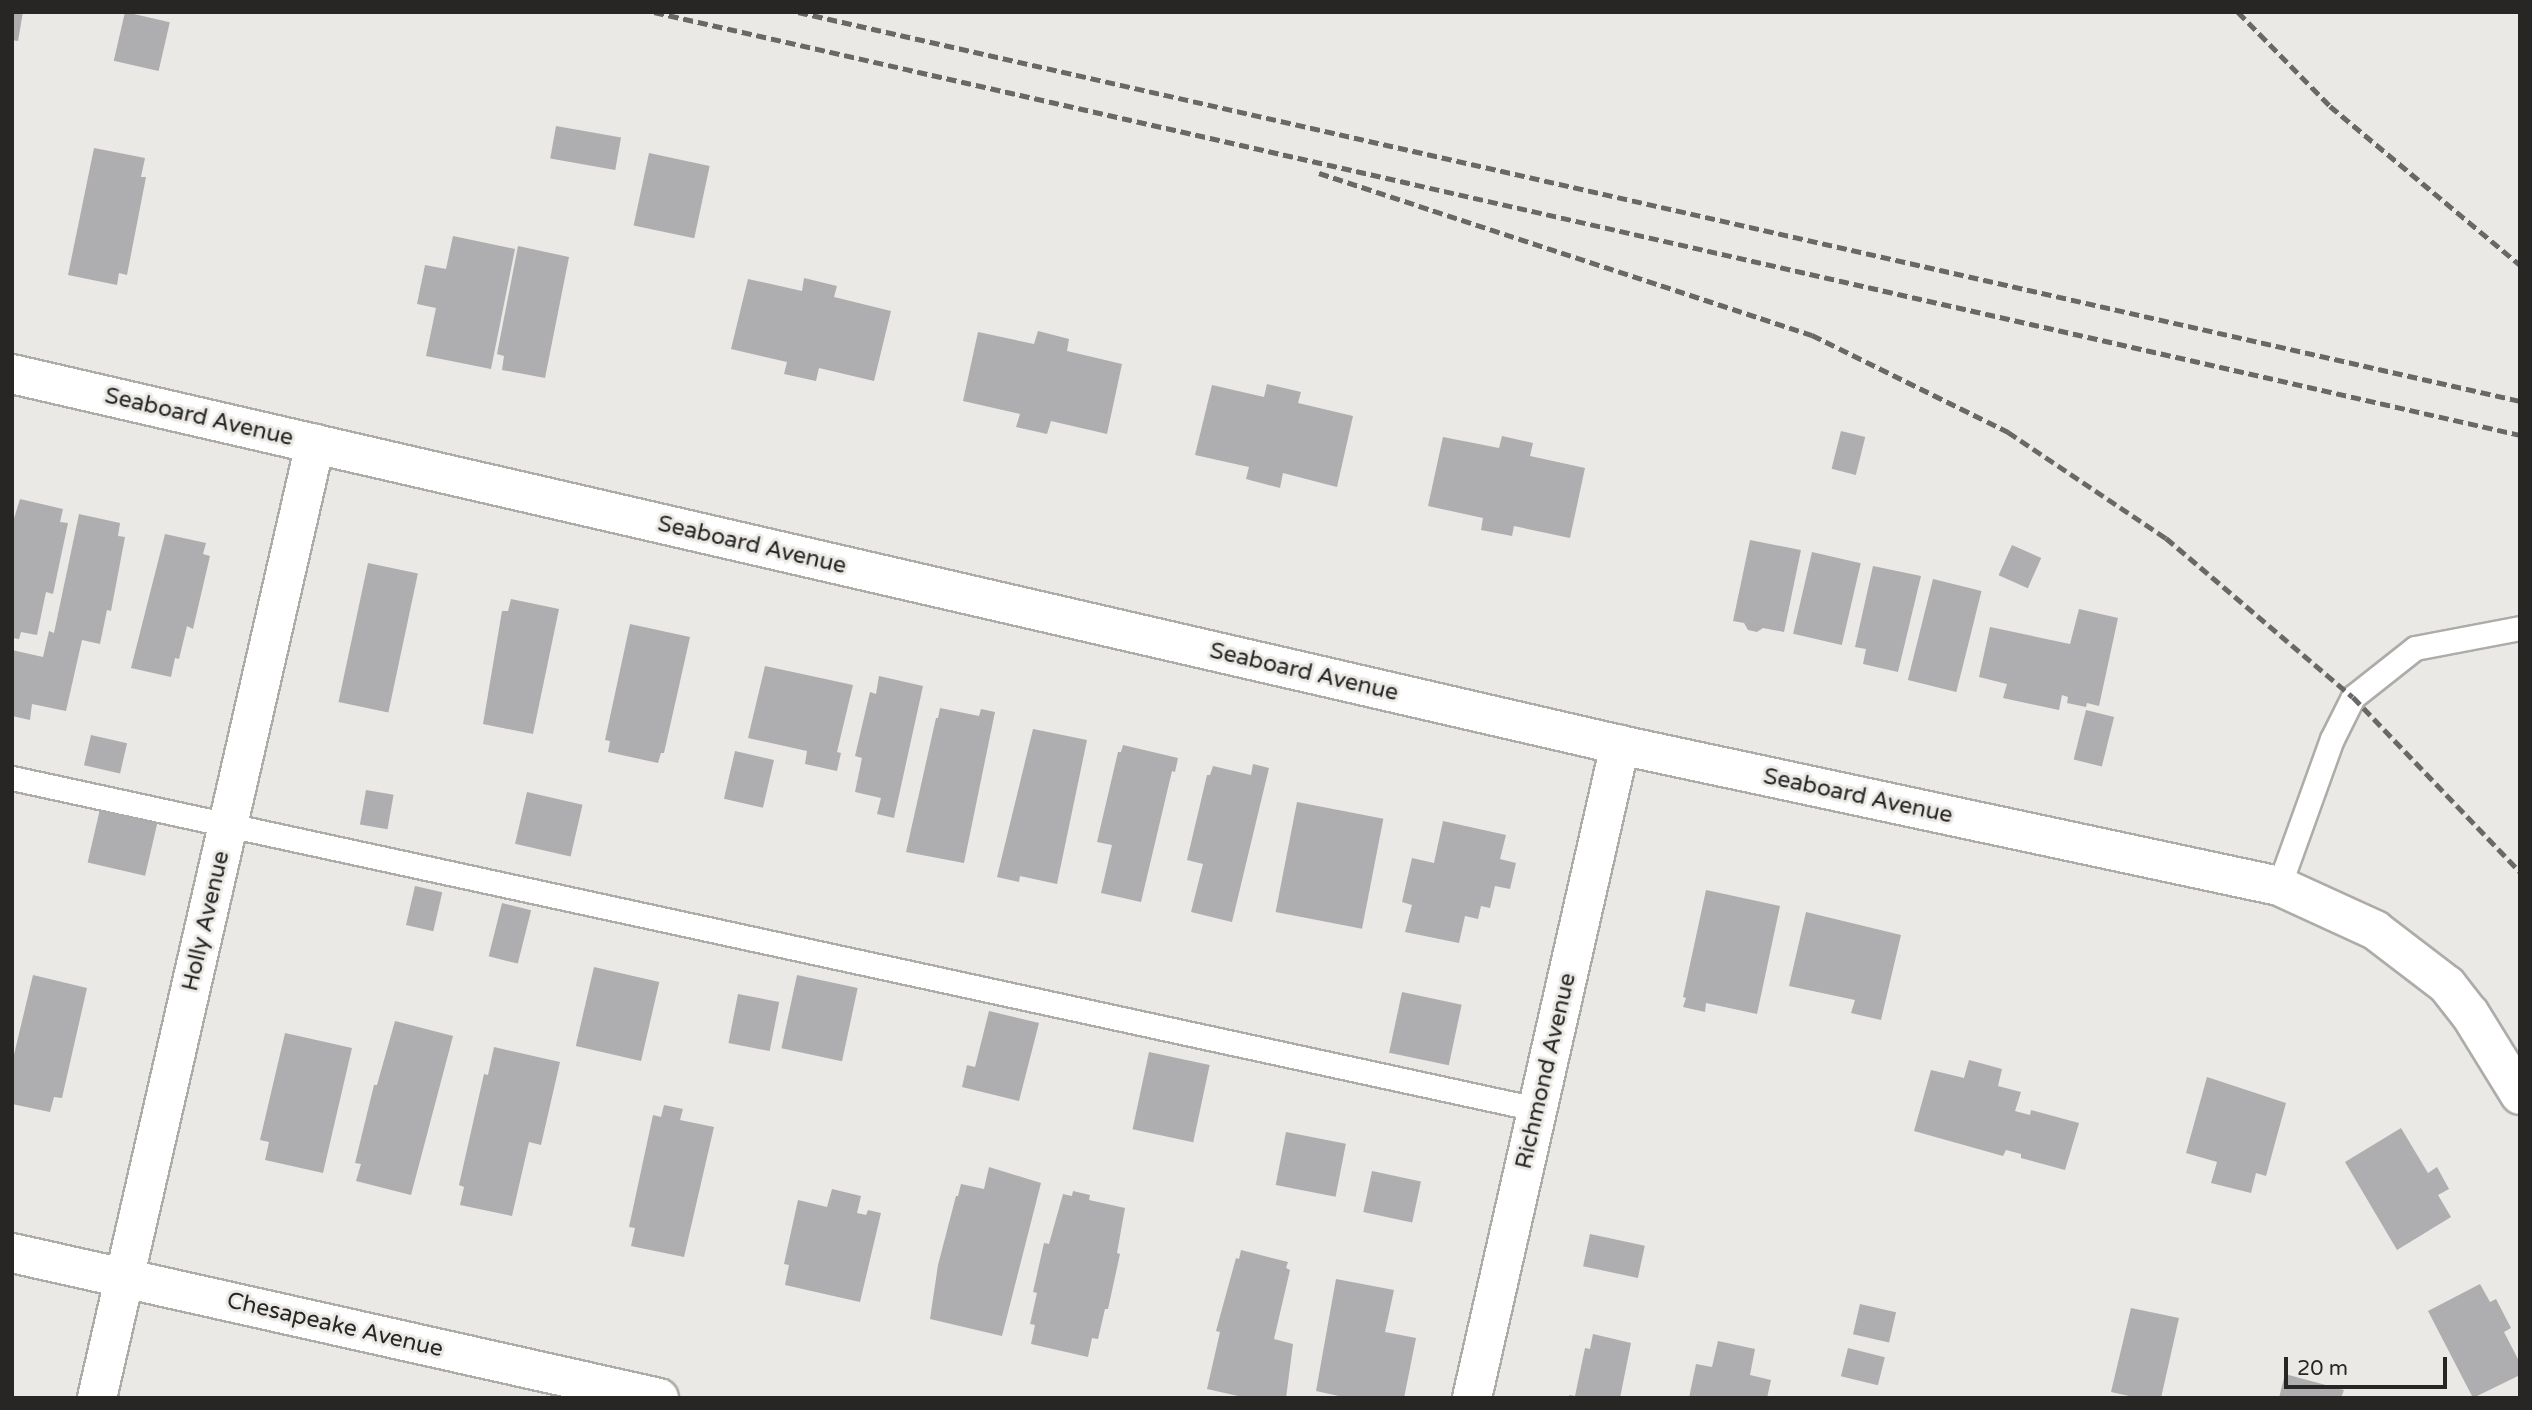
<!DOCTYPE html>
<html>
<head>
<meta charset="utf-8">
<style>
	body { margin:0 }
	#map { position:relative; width:2532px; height:1410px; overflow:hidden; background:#ebe9e5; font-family:"Varela Round",sans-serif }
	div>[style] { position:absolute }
	.building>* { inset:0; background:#aeadb0; transform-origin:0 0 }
	.roads { filter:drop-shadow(2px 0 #aeaca9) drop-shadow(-2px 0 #aeaca9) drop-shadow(0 2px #aeaca9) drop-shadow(0 -2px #aeaca9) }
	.service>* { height:23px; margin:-11.5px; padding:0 11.5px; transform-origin:11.5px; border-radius:11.5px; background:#fff }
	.minor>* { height:38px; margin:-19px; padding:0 19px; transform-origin:19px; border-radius:19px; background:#fff }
	.tertiary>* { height:38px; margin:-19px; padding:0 19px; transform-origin:19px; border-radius:19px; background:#fff }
	.rail>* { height:5px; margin-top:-2.5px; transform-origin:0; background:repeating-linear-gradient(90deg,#696866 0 10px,transparent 0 15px) }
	span { translate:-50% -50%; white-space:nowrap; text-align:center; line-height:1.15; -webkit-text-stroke:6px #ebe9e5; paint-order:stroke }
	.street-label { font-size:23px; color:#272625 }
	.frame { position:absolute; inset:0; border:14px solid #272625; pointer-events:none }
	.scale { position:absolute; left:2284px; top:1357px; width:163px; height:32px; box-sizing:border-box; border:4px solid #272625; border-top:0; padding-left:9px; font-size:21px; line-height:24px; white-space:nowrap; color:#272625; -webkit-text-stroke:5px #ebe9e5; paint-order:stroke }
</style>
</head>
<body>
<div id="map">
	<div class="building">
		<i style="clip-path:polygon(12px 12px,23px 12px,18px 41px,12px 40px)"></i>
		<i style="left:125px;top:12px;width:46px;height:50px;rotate:13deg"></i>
		<i style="left:556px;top:126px;width:66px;height:33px;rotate:10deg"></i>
		<i style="clip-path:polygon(94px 148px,145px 158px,141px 177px,146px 177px,127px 275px,119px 273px,117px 285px,68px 275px)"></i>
		<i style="left:649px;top:153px;width:62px;height:74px;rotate:12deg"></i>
		<i style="clip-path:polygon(453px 236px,515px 249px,491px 369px,426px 356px,436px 308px,417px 304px,425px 265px,446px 269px)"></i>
		<i style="clip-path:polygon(518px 246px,569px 257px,545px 378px,502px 370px,504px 356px,497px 354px)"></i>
		<i style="clip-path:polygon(804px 278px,837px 286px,834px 297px,891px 311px,874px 381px,819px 368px,816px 381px,784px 374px,787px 362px,731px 349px,748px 279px,802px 291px)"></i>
		<i style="clip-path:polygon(1038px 331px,1069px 339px,1067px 351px,1122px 364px,1107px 434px,1051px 421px,1047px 434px,1016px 427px,1020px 414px,963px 401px,978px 332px,1034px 344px)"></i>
		<i style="clip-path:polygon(1267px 384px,1301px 392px,1298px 403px,1353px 416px,1337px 487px,1283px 473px,1280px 488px,1246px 479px,1249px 467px,1195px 455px,1212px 385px,1264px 397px)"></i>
		<i style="left:1841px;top:431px;width:25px;height:39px;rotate:14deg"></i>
		<i style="clip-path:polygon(1502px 436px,1533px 443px,1530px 456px,1585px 468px,1570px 538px,1514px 526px,1512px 536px,1481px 530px,1483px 518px,1428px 506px,1443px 437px,1499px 448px)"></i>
		<i style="clip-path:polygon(20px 499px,63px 509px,60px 522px,68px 523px,53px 594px,46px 592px,37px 635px,21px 632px,19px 639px,12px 638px,12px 525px)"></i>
		<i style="clip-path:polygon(79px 514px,120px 523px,118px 536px,125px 537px,111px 611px,107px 610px,100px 644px,82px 640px,66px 711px,32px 704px,30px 720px,12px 716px,12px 650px,43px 657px,49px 631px,54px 633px)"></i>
		<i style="clip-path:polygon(165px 534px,206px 543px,203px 554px,210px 556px,193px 629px,187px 626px,179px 659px,175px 658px,171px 677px,131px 668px)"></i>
		<i style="clip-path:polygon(1750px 540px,1801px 550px,1784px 632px,1763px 628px,1757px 632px,1748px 630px,1744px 623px,1733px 621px)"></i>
		<i style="left:2012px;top:545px;width:32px;height:33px;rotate:24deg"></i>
		<i style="left:1812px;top:552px;width:50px;height:84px;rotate:13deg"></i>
		<i style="left:368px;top:563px;width:51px;height:142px;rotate:12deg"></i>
		<i style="clip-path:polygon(1873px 566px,1921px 576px,1898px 672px,1863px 664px,1866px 649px,1855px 647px)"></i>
		<i style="left:1933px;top:579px;width:50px;height:104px;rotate:14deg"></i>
		<i style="clip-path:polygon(511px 599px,559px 609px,533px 734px,483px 724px,502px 611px,508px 611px)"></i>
		<i style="clip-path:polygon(2079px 609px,2118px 618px,2099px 706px,2087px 703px,2086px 707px,2067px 703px,2068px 697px,2062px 695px,2059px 710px,2003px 698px,2007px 684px,1979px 677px,1990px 627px,2070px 644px)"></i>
		<i style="clip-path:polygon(630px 624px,690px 637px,664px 753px,661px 753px,658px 763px,608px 752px,610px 741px,605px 740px)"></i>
		<i style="clip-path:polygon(765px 666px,853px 685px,837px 752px,841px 753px,837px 771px,805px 764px,807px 751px,748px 738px)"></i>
		<i style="clip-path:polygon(879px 676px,923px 686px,894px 818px,877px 814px,881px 798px,855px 792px,862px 758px,855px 756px,870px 692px,876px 694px)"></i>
		<i style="clip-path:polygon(940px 708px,979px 716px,981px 709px,995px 712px,964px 863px,906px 852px,936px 718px,938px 718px)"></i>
		<i style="left:2086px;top:710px;width:29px;height:51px;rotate:14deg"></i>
		<i style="clip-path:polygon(1033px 729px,1087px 740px,1057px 884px,1020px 876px,1019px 882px,997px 877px)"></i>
		<i style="left:91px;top:735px;width:37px;height:31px;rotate:13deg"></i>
		<i style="clip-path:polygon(1123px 745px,1178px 758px,1175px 772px,1172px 771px,1141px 902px,1101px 893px,1112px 845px,1097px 842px,1118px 752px,1121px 752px)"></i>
		<i style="left:735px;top:751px;width:40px;height:49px;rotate:13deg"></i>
		<i style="clip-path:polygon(1253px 764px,1269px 768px,1232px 922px,1191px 912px,1203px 864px,1187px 860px,1207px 775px,1210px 775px,1213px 766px,1251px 775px)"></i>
		<i style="left:366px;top:790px;width:28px;height:35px;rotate:10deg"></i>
		<i style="left:527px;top:792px;width:57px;height:53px;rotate:13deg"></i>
		<i style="left:1297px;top:802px;width:88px;height:112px;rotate:11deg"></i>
		<i style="left:100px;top:809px;width:59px;height:55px;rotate:13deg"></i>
		<i style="clip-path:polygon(1443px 821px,1506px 835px,1500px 859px,1516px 863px,1510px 889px,1495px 886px,1490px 908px,1481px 906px,1478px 919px,1465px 916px,1459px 943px,1405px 932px,1412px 905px,1402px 902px,1412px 858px,1434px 863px)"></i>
		<i style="left:415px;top:886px;width:28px;height:40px;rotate:13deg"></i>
		<i style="clip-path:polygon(1706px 890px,1780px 906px,1757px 1014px,1706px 1003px,1705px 1012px,1683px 1007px,1686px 998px,1683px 997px)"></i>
		<i style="left:502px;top:903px;width:30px;height:55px;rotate:14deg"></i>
		<i style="clip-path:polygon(1806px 912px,1901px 935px,1881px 1020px,1851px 1013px,1855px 1000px,1789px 986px)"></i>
		<i style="left:594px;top:967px;width:67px;height:81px;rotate:13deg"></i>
		<i style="clip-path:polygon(33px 975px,87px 988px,62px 1098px,54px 1097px,50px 1112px,12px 1104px,12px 1063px)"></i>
		<i style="left:797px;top:975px;width:62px;height:75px;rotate:12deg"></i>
		<i style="left:1402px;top:992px;width:61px;height:62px;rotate:12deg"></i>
		<i style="left:738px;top:994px;width:42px;height:50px;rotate:11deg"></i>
		<i style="clip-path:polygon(989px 1011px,1039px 1023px,1019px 1101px,962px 1087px,967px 1065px,975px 1067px)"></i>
		<i style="clip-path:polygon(395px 1021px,453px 1036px,411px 1195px,356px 1181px,361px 1164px,355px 1163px,374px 1085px,377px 1085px)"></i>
		<i style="clip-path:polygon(285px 1033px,352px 1048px,323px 1173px,265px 1160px,269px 1142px,260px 1140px)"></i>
		<i style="clip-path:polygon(494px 1047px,560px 1062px,541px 1145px,529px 1142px,512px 1216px,460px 1205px,464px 1187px,459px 1185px,484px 1074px,488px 1075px)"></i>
		<i style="left:1149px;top:1052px;width:62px;height:79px;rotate:12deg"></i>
		<i style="clip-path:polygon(1969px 1060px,2002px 1069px,1998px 1086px,2021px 1092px,2015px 1111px,2030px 1115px,2031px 1110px,2079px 1123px,2065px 1170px,2021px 1158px,2021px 1154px,2006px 1150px,2003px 1156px,1914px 1131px,1931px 1070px,1964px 1078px)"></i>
		<i style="clip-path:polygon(2207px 1077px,2286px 1103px,2266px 1176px,2256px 1173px,2251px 1193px,2211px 1183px,2217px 1162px,2186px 1153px)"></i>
		<i style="clip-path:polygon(664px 1105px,683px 1109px,680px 1120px,714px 1127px,684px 1257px,631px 1246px,635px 1228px,629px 1227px,653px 1115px,661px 1117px)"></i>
		<i style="clip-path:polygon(2401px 1128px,2428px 1173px,2437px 1167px,2449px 1189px,2438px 1195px,2451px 1217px,2397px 1250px,2345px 1162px)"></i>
		<i style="left:1286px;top:1132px;width:61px;height:54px;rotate:11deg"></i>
		<i style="clip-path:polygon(989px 1167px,1041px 1183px,1002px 1336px,930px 1319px,938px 1265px,956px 1196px,958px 1196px,961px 1184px,984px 1189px)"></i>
		<i style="left:1372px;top:1171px;width:50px;height:42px;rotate:12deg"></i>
		<i style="clip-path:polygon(832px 1189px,861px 1196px,857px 1213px,866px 1215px,868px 1210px,881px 1213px,860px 1302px,785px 1285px,789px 1265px,784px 1264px,798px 1200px,827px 1207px)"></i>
		<i style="clip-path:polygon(1073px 1191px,1090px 1195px,1089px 1200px,1125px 1208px,1117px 1253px,1120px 1254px,1108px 1309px,1105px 1309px,1098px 1339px,1092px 1338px,1088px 1357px,1031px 1344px,1035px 1325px,1030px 1324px,1037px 1293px,1033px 1292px,1044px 1243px,1049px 1244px,1063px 1194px,1072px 1196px)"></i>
		<i style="left:1590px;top:1234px;width:56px;height:33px;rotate:12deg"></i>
		<i style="clip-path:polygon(1241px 1250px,1288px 1262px,1286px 1268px,1290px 1270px,1274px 1339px,1293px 1344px,1286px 1398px,1247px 1398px,1207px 1389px,1220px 1332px,1216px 1331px,1236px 1258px,1239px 1259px)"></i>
		<i style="clip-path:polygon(1336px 1279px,1394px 1290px,1385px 1332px,1416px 1338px,1404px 1398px,1348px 1398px,1316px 1391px)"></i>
		<i style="clip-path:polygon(2480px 1284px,2490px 1302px,2496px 1299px,2511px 1328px,2504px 1332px,2520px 1363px,2520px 1375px,2473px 1398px,2428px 1311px)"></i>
		<i style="left:1860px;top:1304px;width:37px;height:31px;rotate:13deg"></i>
		<i style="clip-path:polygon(2131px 1308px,2179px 1318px,2161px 1398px,2138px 1398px,2111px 1392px)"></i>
		<i style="clip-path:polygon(1593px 1334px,1631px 1343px,1620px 1398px,1569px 1398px,1569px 1395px,1575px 1396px,1585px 1348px,1590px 1349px)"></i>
		<i style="clip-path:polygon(1718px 1341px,1755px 1349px,1750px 1375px,1771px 1380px,1767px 1398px,1689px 1398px,1696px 1364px,1712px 1367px)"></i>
		<i style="left:1848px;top:1348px;width:38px;height:29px;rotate:14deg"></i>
		<i style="clip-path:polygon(2285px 1374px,2344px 1390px,2341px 1398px,2279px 1398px)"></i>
	</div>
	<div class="roads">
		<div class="service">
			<i style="left:12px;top:778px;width:1561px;rotate:12.25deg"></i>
			<i style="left:2279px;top:886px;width:156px;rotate:-70.2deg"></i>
			<i style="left:2332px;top:739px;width:47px;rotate:-63.4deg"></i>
			<i style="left:2353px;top:697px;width:79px;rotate:-38.3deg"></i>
			<i style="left:2415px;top:648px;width:107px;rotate:-10.8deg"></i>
		</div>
		<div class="minor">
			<i style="left:12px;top:374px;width:1650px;rotate:12.99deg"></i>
			<i style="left:1620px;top:745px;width:674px;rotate:12.08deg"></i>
			<i style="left:2279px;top:886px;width:106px;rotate:24.6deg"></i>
			<i style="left:2375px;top:930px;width:91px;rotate:37.4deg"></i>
			<i style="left:2447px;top:985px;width:37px;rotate:52deg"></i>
			<i style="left:2470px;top:1014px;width:95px;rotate:58.3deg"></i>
			<i style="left:97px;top:1398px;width:979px;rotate:-77.13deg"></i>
			<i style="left:1472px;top:1398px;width:670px;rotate:-77.23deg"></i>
		</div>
		<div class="tertiary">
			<i style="left:12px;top:1253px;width:663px;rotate:12.63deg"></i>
		</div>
	</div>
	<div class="rail">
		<i style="left:654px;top:12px;width:1913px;rotate:12.77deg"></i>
		<i style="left:798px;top:12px;width:1765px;rotate:12.73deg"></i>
		<i style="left:2238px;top:12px;width:132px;rotate:45.6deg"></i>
		<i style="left:2330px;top:106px;width:248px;rotate:39.9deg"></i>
		<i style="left:1319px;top:173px;width:519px;rotate:18.19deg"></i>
		<i style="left:1812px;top:335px;width:219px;rotate:26.3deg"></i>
		<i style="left:2008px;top:432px;width:190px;rotate:33.9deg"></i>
		<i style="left:2166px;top:538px;width:245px;rotate:40.4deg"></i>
		<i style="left:2353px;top:697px;width:242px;rotate:46.3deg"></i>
	</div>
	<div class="street-label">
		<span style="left:199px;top:417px;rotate:13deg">Seaboard Avenue</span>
		<span style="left:752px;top:545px;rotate:13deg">Seaboard Avenue</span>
		<span style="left:1304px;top:672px;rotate:13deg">Seaboard Avenue</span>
		<span style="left:1858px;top:796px;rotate:12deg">Seaboard Avenue</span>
		<span style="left:206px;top:921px;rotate:-77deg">Holly Avenue</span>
		<span style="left:1546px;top:1071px;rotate:-77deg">Richmond Avenue</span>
		<span style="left:335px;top:1325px;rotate:13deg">Chesapeake Avenue</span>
	</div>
	<div class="frame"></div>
	<div class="scale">20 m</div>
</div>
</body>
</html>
